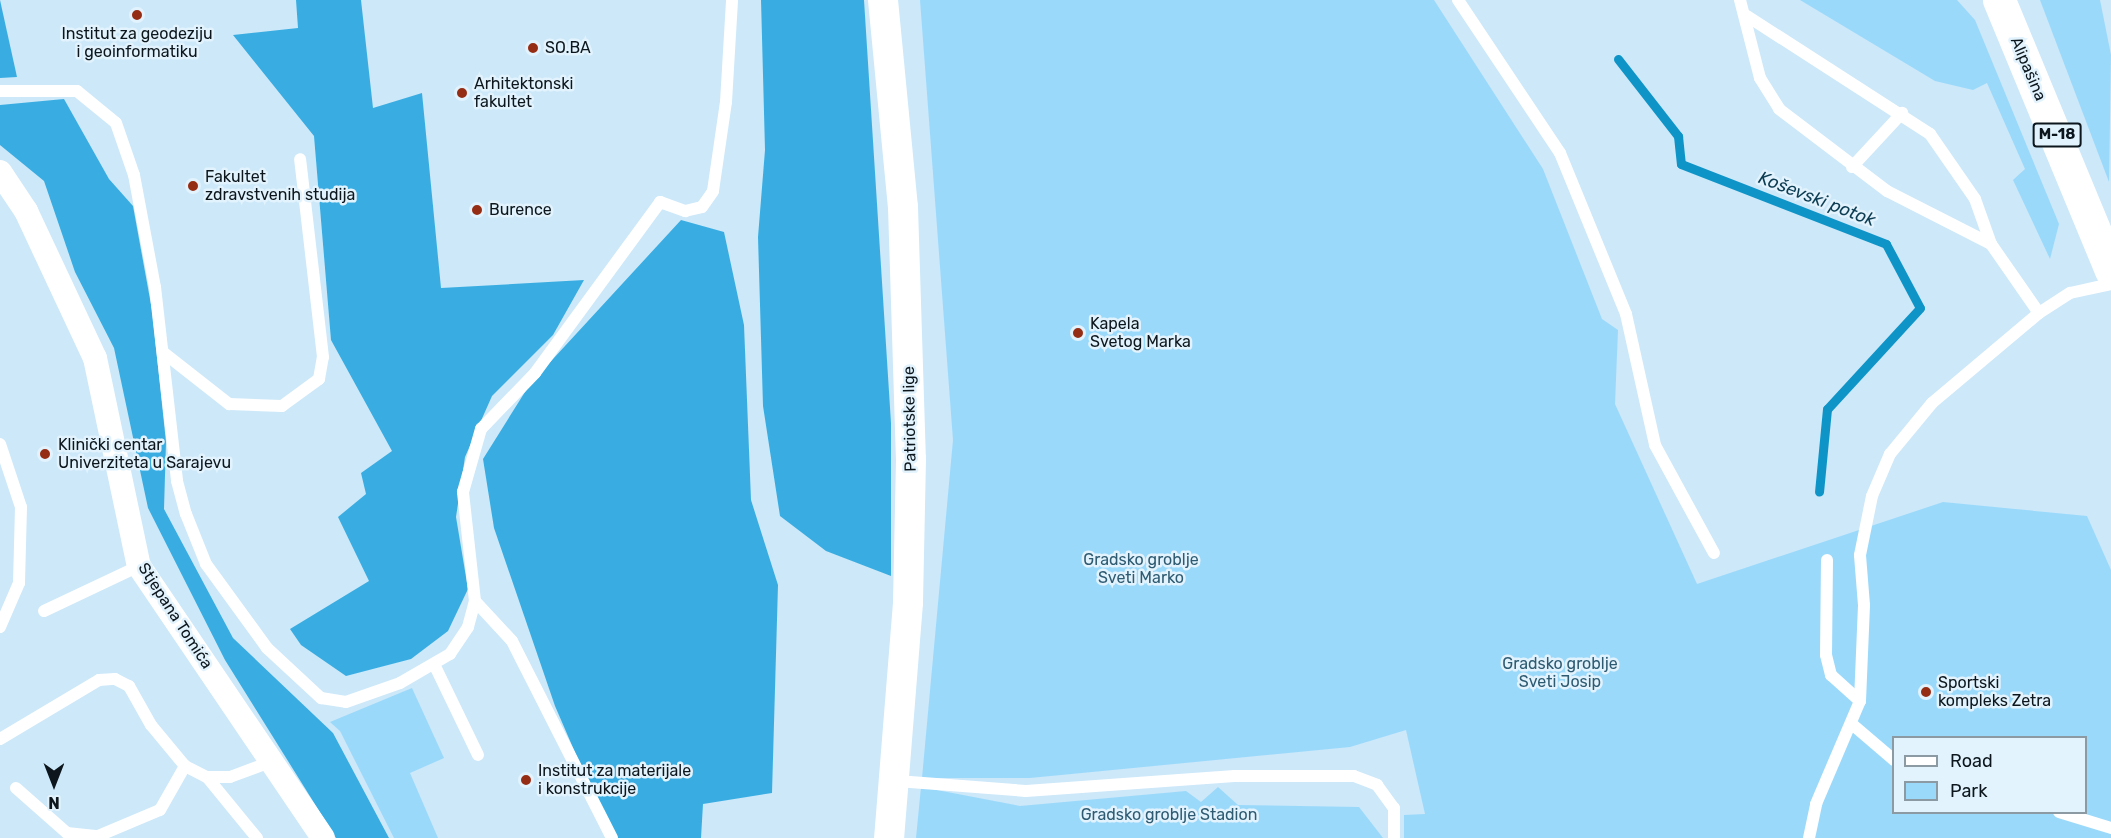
<!DOCTYPE html>
<html>
<head>
<meta charset="utf-8">
<style>
	body { margin:0 }
	#map { position:relative; width:2111px; height:838px; overflow:hidden; background:#cce8f9; font-family:Rubik,sans-serif }
	div>[style] { position:absolute }
	.green>* { inset:0; background:#9bd9fb }
	.forest>* { inset:0; background:#39ade2 }
	.stream>* { height:9px; margin:-4.5px; padding:0 4.5px; transform-origin:4.5px; border-radius:4.5px; background:#0f94c8 }
	.service>* { height:12px; margin:-6px; padding:0 6px; transform-origin:6px; border-radius:6px; background:#fff }
	.minor>* { height:24px; margin:-12px; padding:0 12px; transform-origin:12px; border-radius:12px; background:#fff }
	.tertiary>* { height:30px; margin:-15px; padding:0 15px; transform-origin:15px; border-radius:15px; background:#fff }
	.primary>* { height:33px; margin:-16.5px; padding:0 16.5px; transform-origin:16.5px; border-radius:16.5px; background:#fff }
	.dots>* { width:16px; height:16px; translate:-50% -50%; box-sizing:border-box; border:3px solid #e2f3fd; border-radius:50% }
	span { translate:-50% -50%; white-space:nowrap; text-align:center; line-height:1.15; -webkit-text-stroke:5px #e2f3fd; paint-order:stroke }
	.shield-label span { padding:2px 4px; background:#e2f3fd; border:2px solid; border-radius:4px; -webkit-text-stroke-width:0 }
	.shield-label { font-size:15px; color:#0c161c; font-weight:700 }
	.poi-label { font-size:16px; color:#0c161c }
	.left { translate:0 -50%; text-align:left }
	.street-label { font-size:16px; color:#0c161c }
	.park-label { font-size:16px; color:#2e5b72 }
	.water-label { font-size:18px; color:#0d3d53; font-style:italic }
	.legend { position:absolute; left:1892px; top:736px; width:195px; height:78px; box-sizing:border-box; background:#e2f3fd; border:2px solid #8c9ba3; margin:0; padding:8px 10px; list-style:none; font-size:18px; color:#0c161c }
	.legend li { display:flex; align-items:center; gap:12px; height:30px }
	.legend b { width:30px; border:2px solid #8c9ba3 }
	.north { position:absolute; left:24px; top:754px; width:60px; height:60px; -webkit-text-stroke:4px #e2f3fd; paint-order:stroke; rotate:180deg; font-size:16px; font-weight:700; line-height:24px; text-align:center; color:#0c161c }
	.north::after { content:''; display:block; margin:auto; width:21px; height:27px; background:#0c161c; clip-path:polygon(50% 0,100% 100%,50% 72%,0 100%) }
</style>
</head>
<body>
<div id="map">
	<div class="green">
		<i style="clip-path:polygon(evenodd,920px 0,1434px 0,1543px 169px,1602px 319px,1618px 330px,1615px 404px,1697px 584px,1943px 502px,2087px 516px,2111px 570px,2111px 838px,1404px 838px,1404px 815px,1425px 814px,1406px 730px,1350px 747px,1030px 778px,922px 778px,953px 440px,920px 0,1894px 738px,2086px 738px,2086px 812px,1894px 812px,1894px 738px)"></i>
		<i style="clip-path:polygon(1800px 0,1957px 0,1975px 20px,2059px 224px,2050px 259px,2013px 180px,2025px 169px,1987px 83px,1973px 90px,1935px 81px)"></i>
		<i style="clip-path:polygon(2040px 0,2100px 0,2111px 55px,2109px 182px)"></i>
		<i style="clip-path:polygon(412px 688px,444px 758px,410px 773px,438px 838px,394px 838px,340px 731px,330px 722px)"></i>
		<i style="clip-path:polygon(921px 787px,1020px 806px,1186px 791px,1201px 802px,1218px 787px,1238px 805px,1359px 807px,1383px 838px,916px 838px)"></i>
	</div>
	<div class="forest">
		<i style="clip-path:polygon(0 0,17px 77px,0 78px)"></i>
		<i style="clip-path:polygon(296px 0,361px 0,373px 108px,422px 93px,441px 288px,584px 280px,553px 335px,492px 396px,465px 457px,456px 517px,468px 589px,448px 631px,411px 659px,346px 676px,301px 645px,290px 629px,369px 581px,338px 517px,366px 494px,361px 473px,392px 451px,331px 340px,314px 136px,233px 35px,298px 28px)"></i>
		<i style="clip-path:polygon(761px 0,864px 0,891px 423px,891px 576px,826px 551px,780px 516px,763px 406px,758px 237px,765px 150px)"></i>
		<i style="clip-path:polygon(64px 99px,109px 179px,133px 206px,152px 310px,166px 442px,164px 509px,233px 638px,333px 733px,389px 838px,336px 838px,225px 660px,148px 508px,114px 348px,75px 272px,44px 181px,0 145px,0 105px)"></i>
		<i style="clip-path:polygon(681px 220px,724px 232px,744px 325px,751px 500px,778px 585px,772px 793px,703px 804px,701px 838px,612px 838px,555px 706px,494px 528px,483px 459px,530px 384px)"></i>
	</div>
	<div class="stream">
		<i style="left:1618px;top:59px;width:98px;rotate:52.1deg"></i>
		<i style="left:1678px;top:136px;width:28px;rotate:84deg"></i>
		<i style="left:1681px;top:164px;width:220px;rotate:21.3deg"></i>
		<i style="left:1886px;top:244px;width:72px;rotate:62deg"></i>
		<i style="left:1920px;top:308px;width:137px;rotate:132.6deg"></i>
		<i style="left:1827px;top:409px;width:83px;rotate:95.5deg"></i>
	</div>
	<div class="service">
		<i style="left:1458px;top:0;width:184px;rotate:56.3deg"></i>
		<i style="left:1560px;top:153px;width:174px;rotate:67.7deg"></i>
		<i style="left:1626px;top:314px;width:134px;rotate:77.5deg"></i>
		<i style="left:1655px;top:445px;width:123px;rotate:61.4deg"></i>
		<i style="left:1740px;top:0;width:81px;rotate:75.6deg"></i>
		<i style="left:1760px;top:78px;width:36px;rotate:58deg"></i>
		<i style="left:1779px;top:109px;width:136px;rotate:37.2deg"></i>
		<i style="left:1887px;top:191px;width:117px;rotate:27deg"></i>
		<i style="left:1747px;top:16px;width:218px;rotate:32.8deg"></i>
		<i style="left:1930px;top:134px;width:79px;rotate:55.3deg"></i>
		<i style="left:1975px;top:199px;width:48px;rotate:70.4deg"></i>
		<i style="left:1991px;top:244px;width:84px;rotate:55.2deg"></i>
		<i style="left:0;top:91px;width:77px"></i>
		<i style="left:77px;top:91px;width:50px;rotate:39.4deg"></i>
		<i style="left:116px;top:123px;width:55px;rotate:70.9deg"></i>
		<i style="left:134px;top:175px;width:114px;rotate:79.4deg"></i>
		<i style="left:155px;top:287px;width:195px;rotate:83.5deg"></i>
		<i style="left:177px;top:481px;width:34px;rotate:75deg"></i>
		<i style="left:186px;top:514px;width:54px;rotate:68.2deg"></i>
		<i style="left:206px;top:564px;width:104px;rotate:54deg"></i>
		<i style="left:267px;top:648px;width:74px;rotate:42.8deg"></i>
		<i style="left:321px;top:698px;width:25px;rotate:9deg"></i>
		<i style="left:346px;top:702px;width:57px;rotate:-19.4deg"></i>
		<i style="left:400px;top:683px;width:58px;rotate:-30.1deg"></i>
		<i style="left:450px;top:654px;width:32px;rotate:-56deg"></i>
		<i style="left:468px;top:627px;width:27px;rotate:-75deg"></i>
		<i style="left:475px;top:601px;width:110px;rotate:-96.3deg"></i>
		<i style="left:463px;top:492px;width:66px;rotate:-74.1deg"></i>
		<i style="left:481px;top:429px;width:78px;rotate:-46deg"></i>
		<i style="left:535px;top:373px;width:212px;rotate:-53.8deg"></i>
		<i style="left:660px;top:202px;width:27px;rotate:20deg"></i>
		<i style="left:685px;top:211px;width:17px;rotate:-13deg"></i>
		<i style="left:702px;top:207px;width:19px;rotate:-55deg"></i>
		<i style="left:713px;top:191px;width:90px;rotate:-81.7deg"></i>
		<i style="left:726px;top:102px;width:102px;rotate:-86.6deg"></i>
		<i style="left:1852px;top:167px;width:74px;rotate:-47.2deg"></i>
		<i style="left:164px;top:353px;width:83px;rotate:38.1deg"></i>
		<i style="left:229px;top:404px;width:53px;rotate:2.2deg"></i>
		<i style="left:282px;top:406px;width:46px;rotate:-36.1deg"></i>
		<i style="left:319px;top:379px;width:22px;rotate:-80deg"></i>
		<i style="left:323px;top:357px;width:199px;rotate:-96.6deg"></i>
		<i style="left:0;top:444px;width:66px;rotate:71.6deg"></i>
		<i style="left:21px;top:507px;width:76px;rotate:91.5deg"></i>
		<i style="left:19px;top:583px;width:48px;rotate:113.4deg"></i>
		<i style="left:1827px;top:560px;width:95px;rotate:90.6deg"></i>
		<i style="left:1826px;top:655px;width:21px;rotate:76deg"></i>
		<i style="left:1831px;top:675px;width:39px;rotate:42deg"></i>
		<i style="left:475px;top:601px;width:54px;rotate:47.2deg"></i>
		<i style="left:512px;top:641px;width:221px;rotate:63.1deg"></i>
		<i style="left:44px;top:611px;width:105px;rotate:-25.3deg"></i>
		<i style="left:434px;top:664px;width:101px;rotate:64.2deg"></i>
		<i style="left:1853px;top:725px;width:54px;rotate:40.5deg"></i>
		<i style="left:0;top:739px;width:115px;rotate:-30.8deg"></i>
		<i style="left:99px;top:680px;width:16px;rotate:-4deg"></i>
		<i style="left:115px;top:679px;width:16px;rotate:27deg"></i>
		<i style="left:129px;top:686px;width:45px;rotate:60.6deg"></i>
		<i style="left:151px;top:725px;width:53px;rotate:50.3deg"></i>
		<i style="left:185px;top:766px;width:25px;rotate:27deg"></i>
		<i style="left:207px;top:777px;width:23px"></i>
		<i style="left:230px;top:777px;width:46px;rotate:-20.4deg"></i>
		<i style="left:207px;top:777px;width:79px;rotate:50.7deg"></i>
		<i style="left:897px;top:781px;width:129px;rotate:4.4deg"></i>
		<i style="left:1026px;top:791px;width:209px;rotate:-4.1deg"></i>
		<i style="left:1234px;top:776px;width:120px"></i>
		<i style="left:1354px;top:776px;width:25px;rotate:21deg"></i>
		<i style="left:1377px;top:785px;width:29px;rotate:54deg"></i>
		<i style="left:1394px;top:808px;width:30px;rotate:90deg"></i>
		<i style="left:16px;top:788px;width:68px;rotate:41.4deg"></i>
		<i style="left:67px;top:833px;width:31px;rotate:6deg"></i>
		<i style="left:98px;top:836px;width:67px;rotate:-22.8deg"></i>
		<i style="left:160px;top:810px;width:51px;rotate:-60.4deg"></i>
		<i style="left:2059px;top:812px;width:54px;rotate:17.1deg"></i>
		<i style="left:1809px;top:838px;width:35px;rotate:-78deg"></i>
		<i style="left:1816px;top:804px;width:112px;rotate:-66.9deg"></i>
		<i style="left:1860px;top:701px;width:96px;rotate:-87.6deg"></i>
		<i style="left:1864px;top:605px;width:50px;rotate:-94.6deg"></i>
		<i style="left:1860px;top:555px;width:60px;rotate:-78.5deg"></i>
		<i style="left:1872px;top:496px;width:46px;rotate:-66.8deg"></i>
		<i style="left:1890px;top:454px;width:66px;rotate:-50.5deg"></i>
		<i style="left:1932px;top:403px;width:140px;rotate:-40.1deg"></i>
		<i style="left:2039px;top:313px;width:37px;rotate:-33deg"></i>
		<i style="left:2070px;top:293px;width:42px;rotate:-12.4deg"></i>
	</div>
	<div class="minor">
		<i style="left:0;top:172px;width:47px;rotate:56.3deg"></i>
		<i style="left:26px;top:211px;width:162px;rotate:64.9deg"></i>
		<i style="left:95px;top:358px;width:213px;rotate:78.1deg"></i>
		<i style="left:139px;top:566px;width:328px;rotate:55.9deg"></i>
	</div>
	<div class="tertiary">
		<i style="left:883px;top:0;width:208px;rotate:84.5deg"></i>
		<i style="left:903px;top:207px;width:252px;rotate:88.2deg"></i>
		<i style="left:911px;top:459px;width:144px;rotate:91.2deg"></i>
		<i style="left:908px;top:603px;width:236px;rotate:94.6deg"></i>
	</div>
	<div class="primary">
		<i style="left:1999px;top:0;width:293px;rotate:67.5deg"></i>
	</div>
	<div class="dots">
		<i style="left:137px;top:15px;background:#952d14"></i>
		<i style="left:533px;top:48px;background:#952d14"></i>
		<i style="left:462px;top:93px;background:#952d14"></i>
		<i style="left:193px;top:186px;background:#952d14"></i>
		<i style="left:477px;top:210px;background:#952d14"></i>
		<i style="left:1078px;top:333px;background:#952d14"></i>
		<i style="left:45px;top:454px;background:#952d14"></i>
		<i style="left:1926px;top:692px;background:#952d14"></i>
		<i style="left:526px;top:780px;background:#952d14"></i>
	</div>
	<div class="shield-label">
		<span style="left:2057px;top:135px">M-18</span>
	</div>
	<div class="poi-label">
		<span style="left:137px;top:43px">Institut za geodeziju<br>i geoinformatiku</span>
		<span class="left" style="left:545px;top:48px">SO.BA</span>
		<span class="left" style="left:474px;top:93px">Arhitektonski<br>fakultet</span>
		<span class="left" style="left:205px;top:186px">Fakultet<br>zdravstvenih studija</span>
		<span class="left" style="left:489px;top:210px">Burence</span>
		<span class="left" style="left:1090px;top:333px">Kapela<br>Svetog Marka</span>
		<span class="left" style="left:58px;top:454px">Klinički centar<br>Univerziteta u Sarajevu</span>
		<span class="left" style="left:1938px;top:692px">Sportski<br>kompleks Zetra</span>
		<span class="left" style="left:538px;top:780px">Institut za materijale<br>i konstrukcije</span>
	</div>
	<div class="street-label">
		<span style="left:2028px;top:69px;rotate:67deg">Alipašina</span>
		<span style="left:910px;top:419px;rotate:-91deg">Patriotske lige</span>
		<span style="left:175px;top:616px;rotate:57deg">Stjepana Tomića</span>
	</div>
	<div class="park-label">
		<span style="left:1141px;top:569px">Gradsko groblje<br>Sveti Marko</span>
		<span style="left:1560px;top:673px">Gradsko groblje<br>Sveti Josip</span>
		<span style="left:1169px;top:815px">Gradsko groblje Stadion</span>
	</div>
	<div class="water-label">
		<span style="left:1817px;top:199px;rotate:21deg">Koševski potok</span>
	</div>
	<ul class="legend">
	<li><b style="height:8px;background:#fff"></b>Road</li>
	<li><b style="height:16px;background:#9bd9fb"></b>Park</li>
	</ul>
	<div class="north">N</div>
</div>
</body>
</html>
